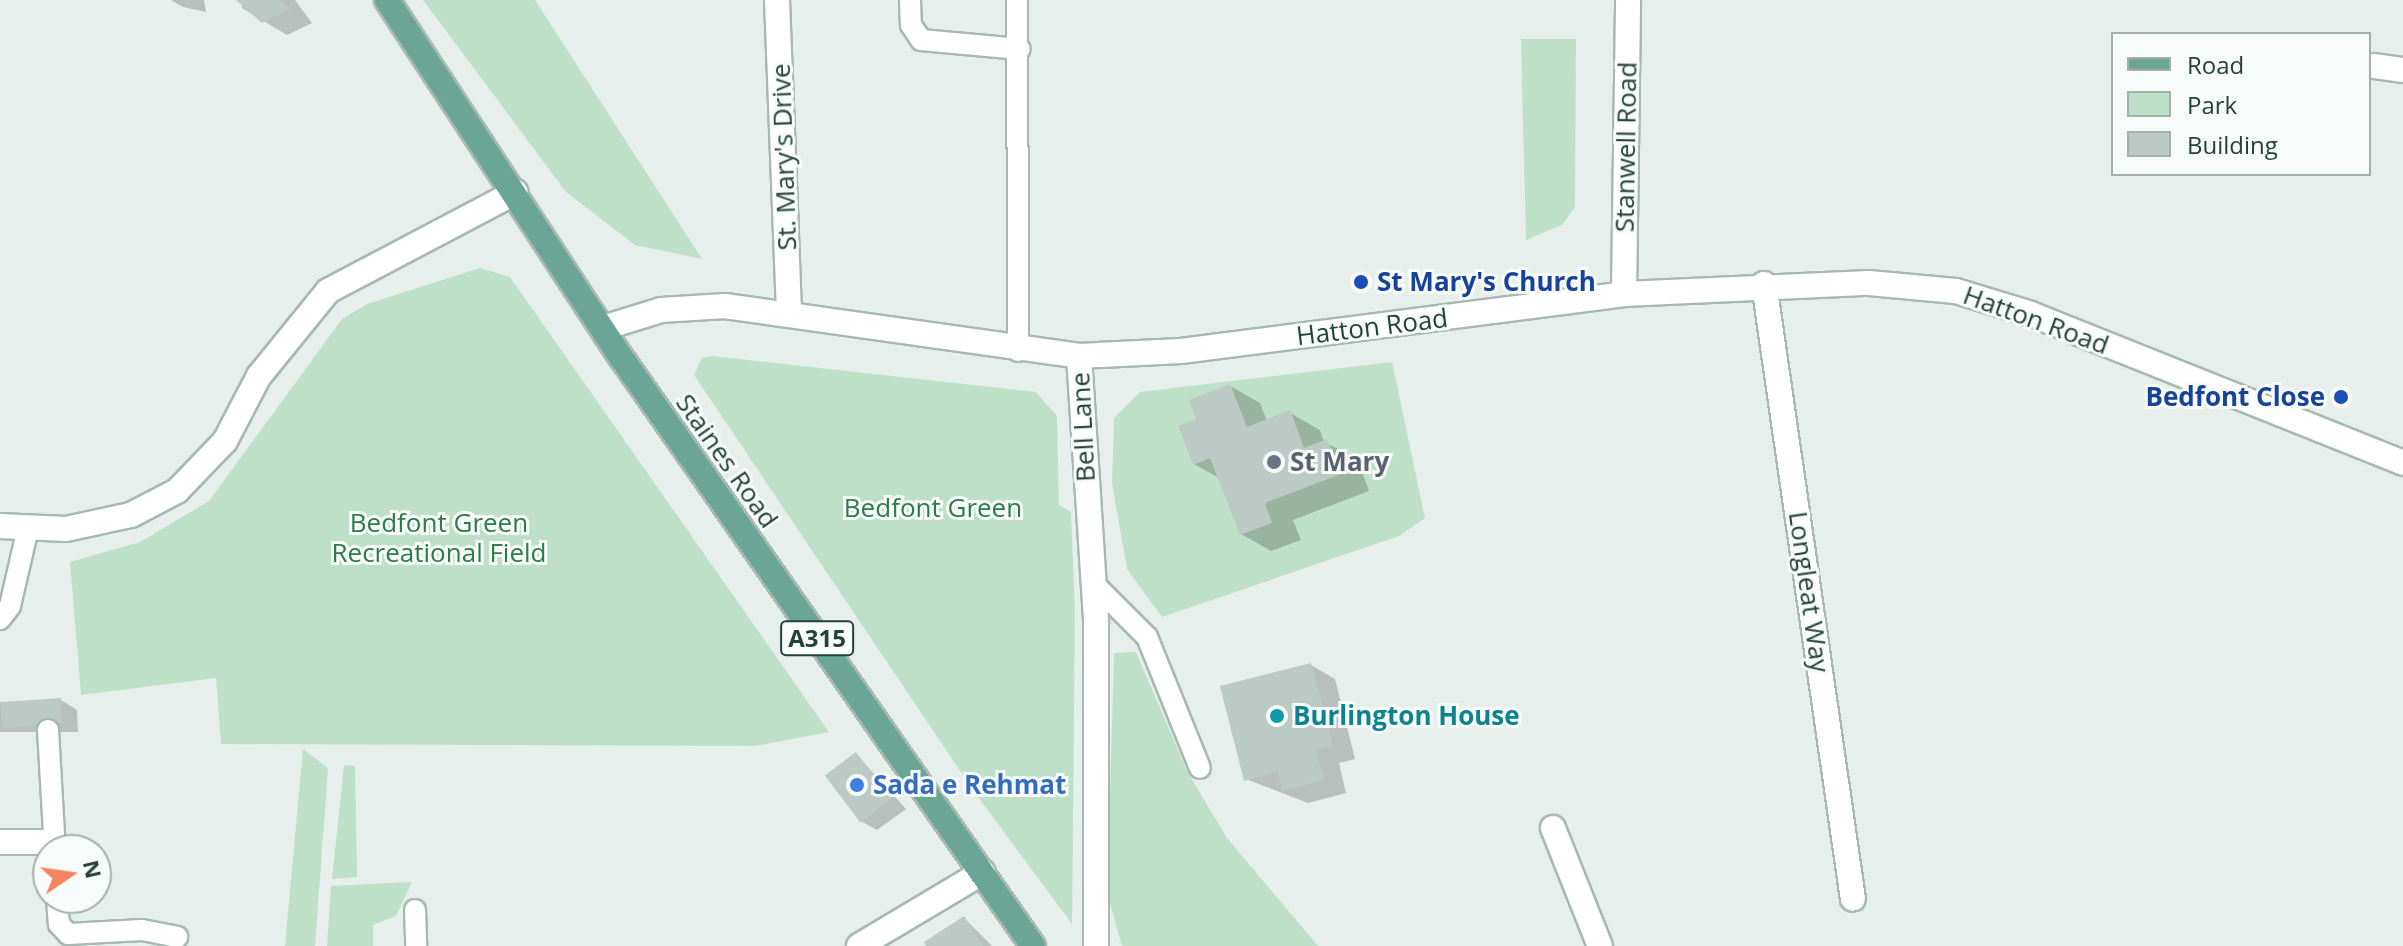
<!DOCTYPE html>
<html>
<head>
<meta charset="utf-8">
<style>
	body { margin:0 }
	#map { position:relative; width:2403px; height:946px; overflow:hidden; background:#e6efeb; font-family:"Open Sans",sans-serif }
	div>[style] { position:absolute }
	.green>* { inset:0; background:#bfe0c8 }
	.shadow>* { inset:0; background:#0003 }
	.building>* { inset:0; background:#bbcac4; transform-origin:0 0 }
	.roads { filter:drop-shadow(2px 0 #a8b8b2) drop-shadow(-2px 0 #a8b8b2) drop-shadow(0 2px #a8b8b2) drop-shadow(0 -2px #a8b8b2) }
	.service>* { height:20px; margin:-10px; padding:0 10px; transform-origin:10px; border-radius:10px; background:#fff }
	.minor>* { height:24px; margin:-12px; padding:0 12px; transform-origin:12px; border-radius:12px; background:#fff }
	.tertiary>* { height:24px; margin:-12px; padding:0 12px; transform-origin:12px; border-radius:12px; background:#fff }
	.primary>* { height:24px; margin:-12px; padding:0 12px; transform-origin:12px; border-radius:12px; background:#6aa596 }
	.dots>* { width:22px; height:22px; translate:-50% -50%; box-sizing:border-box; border:4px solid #f7fbf9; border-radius:50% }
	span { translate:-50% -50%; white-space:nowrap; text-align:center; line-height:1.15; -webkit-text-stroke:6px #f7fbf9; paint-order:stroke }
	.shield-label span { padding:2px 6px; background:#f7fbf9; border:2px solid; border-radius:6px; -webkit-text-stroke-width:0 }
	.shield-label { font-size:24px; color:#24423a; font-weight:700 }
	.street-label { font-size:26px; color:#24423a }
	.transit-label { font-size:26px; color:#164399; font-weight:700 }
	.left { translate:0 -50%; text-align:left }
	.right { translate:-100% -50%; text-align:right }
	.worship-label { font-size:26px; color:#5b616d; font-weight:700 }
	.park-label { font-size:26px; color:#2d7a4b }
	.culture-label { font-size:26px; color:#0d838f; font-weight:700 }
	.shop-label { font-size:26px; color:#366cbe; font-weight:700 }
	.legend { position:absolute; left:2111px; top:32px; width:260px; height:144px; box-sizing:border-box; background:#f7fbf9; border:2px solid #a3b1ad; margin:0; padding:10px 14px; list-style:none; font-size:24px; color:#24423a }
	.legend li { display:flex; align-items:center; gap:16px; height:40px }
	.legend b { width:40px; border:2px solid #a3b1ad }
	.north { position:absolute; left:32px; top:834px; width:80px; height:80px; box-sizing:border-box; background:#f7fbf9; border:2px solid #a3b1ad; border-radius:50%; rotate:77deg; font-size:22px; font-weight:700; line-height:32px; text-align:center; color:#24423a }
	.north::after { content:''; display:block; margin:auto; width:28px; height:36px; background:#f4845f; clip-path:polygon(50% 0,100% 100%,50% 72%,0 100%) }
</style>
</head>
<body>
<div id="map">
	<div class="green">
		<i style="clip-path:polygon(423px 0,535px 0,702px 259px,635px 245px,566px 192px)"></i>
		<i style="clip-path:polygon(1521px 39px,1576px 39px,1575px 207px,1562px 225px,1526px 240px)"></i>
		<i style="clip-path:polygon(480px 268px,510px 277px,829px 732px,755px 746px,221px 744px,216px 678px,81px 695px,70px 562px,140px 542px,209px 501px,342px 319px,367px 304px)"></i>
		<i style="clip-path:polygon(712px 356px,1036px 392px,1057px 416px,1059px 505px,1071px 512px,1075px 613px,1072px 924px,973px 790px,694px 375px,702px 358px)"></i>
		<i style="clip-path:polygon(1392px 362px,1425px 518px,1399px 536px,1162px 617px,1127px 569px,1112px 483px,1114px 418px,1140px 392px)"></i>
		<i style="clip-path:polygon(1136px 652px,1188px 773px,1227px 838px,1318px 946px,1122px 946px,1107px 893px,1114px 653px)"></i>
		<i style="clip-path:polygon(303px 749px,328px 768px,315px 946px,285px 946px)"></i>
		<i style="clip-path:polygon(344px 765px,355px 766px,357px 877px,332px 879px)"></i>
		<i style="clip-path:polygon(412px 882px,396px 916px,373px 925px,373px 946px,327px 946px,331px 886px)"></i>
	</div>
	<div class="shadow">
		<i style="clip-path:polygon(171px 0,204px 0,206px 12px,183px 7px)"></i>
		<i style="clip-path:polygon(241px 0,295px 0,312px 23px,287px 35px,242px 8px)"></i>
		<i style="clip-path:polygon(1230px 386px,1260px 403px,1267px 421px,1290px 413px,1320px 430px,1324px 442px,1357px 458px,1369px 491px,1293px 520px,1301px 540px,1271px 551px,1241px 534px,1219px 478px,1194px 464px,1198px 420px)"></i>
		<i style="clip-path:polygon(1311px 665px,1335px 679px,1355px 759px,1339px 763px,1346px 793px,1308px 803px,1246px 779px)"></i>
		<i style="clip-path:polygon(61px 700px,77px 710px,78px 732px,0 732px,0 702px)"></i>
		<i style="clip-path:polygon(856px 754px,906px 809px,877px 830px,861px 821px)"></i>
		<i style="clip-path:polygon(964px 918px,992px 946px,928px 946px)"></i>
	</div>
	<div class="building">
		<i style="clip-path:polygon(236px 0,280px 0,290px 9px,262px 23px)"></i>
		<i style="clip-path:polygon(1230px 384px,1247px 427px,1290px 410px,1304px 448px,1327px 439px,1341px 474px,1265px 503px,1272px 523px,1240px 535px,1210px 458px,1193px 465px,1178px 426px,1196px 419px,1189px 400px)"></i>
		<i style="clip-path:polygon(1311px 663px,1333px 746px,1316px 750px,1324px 780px,1282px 791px,1278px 772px,1244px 781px,1220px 686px)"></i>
		<i style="left:61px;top:698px;width:26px;height:61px;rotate:86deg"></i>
		<i style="left:856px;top:752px;width:59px;height:39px;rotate:53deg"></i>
		<i style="clip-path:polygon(964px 916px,983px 946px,926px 946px,924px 942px)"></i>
	</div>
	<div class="roads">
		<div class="service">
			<i style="left:910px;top:0;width:25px;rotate:88deg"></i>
			<i style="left:911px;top:25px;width:18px;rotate:56deg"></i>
			<i style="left:921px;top:40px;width:99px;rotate:5.2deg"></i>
			<i style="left:1017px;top:0;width:351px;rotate:89.8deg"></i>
			<i style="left:1095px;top:585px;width:74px;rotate:45deg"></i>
			<i style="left:1147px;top:637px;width:141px;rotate:68deg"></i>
			<i style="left:0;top:619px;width:16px;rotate:-52deg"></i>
			<i style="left:10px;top:606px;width:80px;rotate:-77deg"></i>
			<i style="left:48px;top:730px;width:120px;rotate:86.7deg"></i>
			<i style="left:57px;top:898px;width:26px;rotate:86deg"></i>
			<i style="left:59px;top:924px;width:13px;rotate:48deg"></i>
			<i style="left:68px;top:934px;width:74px;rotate:-3.1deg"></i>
			<i style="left:142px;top:930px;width:36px;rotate:11deg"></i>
			<i style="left:415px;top:910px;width:36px;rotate:88deg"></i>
		</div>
		<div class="minor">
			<i style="left:777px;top:0;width:313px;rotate:87.8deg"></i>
			<i style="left:2374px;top:66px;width:29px;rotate:8deg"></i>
			<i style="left:1764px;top:284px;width:621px;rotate:81.77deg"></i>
			<i style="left:1079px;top:356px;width:267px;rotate:86.3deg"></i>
			<i style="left:1096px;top:622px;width:324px;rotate:90deg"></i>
			<i style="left:0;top:526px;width:66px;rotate:2.6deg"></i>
			<i style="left:66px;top:529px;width:66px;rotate:-12.2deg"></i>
			<i style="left:131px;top:515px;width:52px;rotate:-27.6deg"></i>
			<i style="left:177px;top:491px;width:69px;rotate:-46.2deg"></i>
			<i style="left:225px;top:441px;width:73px;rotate:-62.4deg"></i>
			<i style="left:259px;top:376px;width:109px;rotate:-50.9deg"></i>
			<i style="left:328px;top:291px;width:212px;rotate:-27.8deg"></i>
			<i style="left:1553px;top:828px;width:127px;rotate:68.3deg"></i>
			<i style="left:0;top:842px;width:54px"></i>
			<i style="left:859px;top:946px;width:144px;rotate:-30.8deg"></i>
		</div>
		<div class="tertiary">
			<i style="left:1624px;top:294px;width:294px;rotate:-89.2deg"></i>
			<i style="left:603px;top:328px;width:61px;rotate:-17.2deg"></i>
			<i style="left:661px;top:310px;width:64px;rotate:-3.6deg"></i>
			<i style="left:725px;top:306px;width:358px;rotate:8deg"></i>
			<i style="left:1079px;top:356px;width:102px;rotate:-2.8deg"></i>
			<i style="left:1181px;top:351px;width:447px;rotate:-7.3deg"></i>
			<i style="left:1624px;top:294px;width:245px;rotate:-2.6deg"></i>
			<i style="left:1869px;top:283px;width:87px;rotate:5.3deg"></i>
			<i style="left:1956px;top:291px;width:78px;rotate:17deg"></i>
			<i style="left:2031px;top:314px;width:401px;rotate:21.8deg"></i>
		</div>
		<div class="primary">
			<i style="left:387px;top:0;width:427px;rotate:56.8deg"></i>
			<i style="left:621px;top:357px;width:719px;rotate:55.03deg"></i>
		</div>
	</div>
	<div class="dots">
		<i style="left:1361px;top:282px;background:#1a4fb4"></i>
		<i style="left:2341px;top:397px;background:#1a4fb4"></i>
		<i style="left:1274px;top:462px;background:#6b7280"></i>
		<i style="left:1277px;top:716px;background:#0f9aa8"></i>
		<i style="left:857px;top:785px;background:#3f7fe0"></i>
	</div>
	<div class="shield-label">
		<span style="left:817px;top:638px">A315</span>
	</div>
	<div class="street-label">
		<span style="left:1626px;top:147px;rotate:-89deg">Stanwell Road</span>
		<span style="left:784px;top:157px;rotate:-92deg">St. Mary's Drive</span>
		<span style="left:2036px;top:320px;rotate:20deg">Hatton Road</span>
		<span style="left:1372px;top:327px;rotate:-7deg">Hatton Road</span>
		<span style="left:1083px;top:427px;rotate:-93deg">Bell Lane</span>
		<span style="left:727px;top:461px;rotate:55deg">Staines Road</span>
		<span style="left:1809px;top:592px;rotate:82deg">Longleat Way</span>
	</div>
	<div class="transit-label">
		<span class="left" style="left:1377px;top:282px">St Mary's Church</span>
		<span class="right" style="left:2325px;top:397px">Bedfont Close</span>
	</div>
	<div class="worship-label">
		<span class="left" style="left:1290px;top:462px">St Mary</span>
	</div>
	<div class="park-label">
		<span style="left:933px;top:508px">Bedfont Green</span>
		<span style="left:439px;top:538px">Bedfont Green<br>Recreational Field</span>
	</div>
	<div class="culture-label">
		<span class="left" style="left:1293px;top:716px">Burlington House</span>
	</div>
	<div class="shop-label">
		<span class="left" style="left:873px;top:785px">Sada e Rehmat</span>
	</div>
	<ul class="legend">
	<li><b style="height:10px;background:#6aa596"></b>Road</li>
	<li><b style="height:22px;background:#bfe0c8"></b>Park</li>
	<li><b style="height:22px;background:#bbcac4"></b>Building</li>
	</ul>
	<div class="north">N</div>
</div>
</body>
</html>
